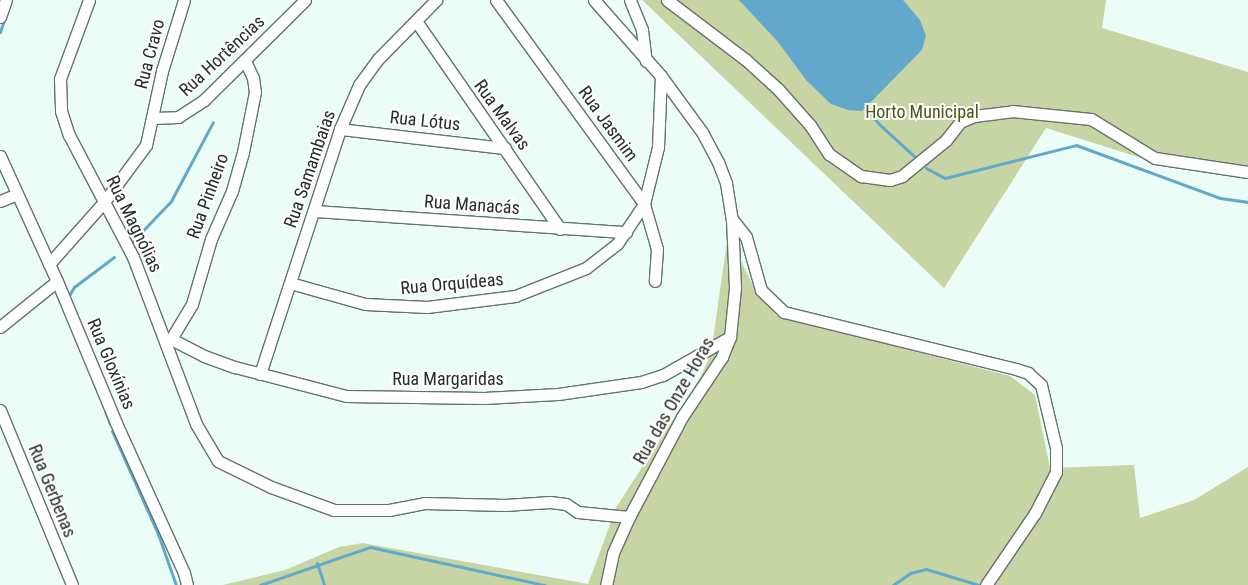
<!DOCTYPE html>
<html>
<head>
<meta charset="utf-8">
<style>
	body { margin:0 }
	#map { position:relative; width:1248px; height:585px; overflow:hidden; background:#ecfdf8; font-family:"Roboto Condensed",sans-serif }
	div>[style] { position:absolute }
	.green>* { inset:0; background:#c6d5a3 }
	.water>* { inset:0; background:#61a8cc }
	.stream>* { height:3px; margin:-1.5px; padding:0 1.5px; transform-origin:1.5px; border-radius:1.5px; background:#61a8cc }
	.roads { filter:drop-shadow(1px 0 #64726e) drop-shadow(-1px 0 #64726e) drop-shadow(0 1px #64726e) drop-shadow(0 -1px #64726e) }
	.street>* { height:11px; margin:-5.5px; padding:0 5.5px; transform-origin:5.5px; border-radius:5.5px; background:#fff }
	span { translate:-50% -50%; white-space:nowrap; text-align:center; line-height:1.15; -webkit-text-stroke:4px #fff; paint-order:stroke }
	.street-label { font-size:18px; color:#252c2a }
	.park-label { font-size:18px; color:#485810 }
</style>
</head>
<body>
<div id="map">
	<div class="green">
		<i style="clip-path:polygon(642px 0,1106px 0,1102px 28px,1248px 72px,1248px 177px,1154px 162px,1046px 128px,944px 288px)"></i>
		<i style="clip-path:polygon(728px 234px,757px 294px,777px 316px,1010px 376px,1035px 395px,1050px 468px,1134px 465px,1140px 518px,1194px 500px,1248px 467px,1248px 585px,223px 585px,285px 570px,339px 547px,363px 543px,588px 584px,617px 506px,700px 378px,711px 354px)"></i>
	</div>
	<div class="water">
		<i style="clip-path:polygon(739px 0,903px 0,920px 20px,926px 36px,922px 50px,862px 111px,848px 110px,831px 104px,806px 80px,778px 42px)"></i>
	</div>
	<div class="stream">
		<i style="left:0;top:32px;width:16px;rotate:-72deg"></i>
		<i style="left:867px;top:102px;width:10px;rotate:84deg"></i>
		<i style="left:868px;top:112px;width:16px;rotate:47deg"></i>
		<i style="left:879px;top:124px;width:49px;rotate:42.5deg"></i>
		<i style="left:926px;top:168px;width:21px;rotate:28deg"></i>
		<i style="left:945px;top:178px;width:135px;rotate:-14.1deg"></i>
		<i style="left:1076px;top:145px;width:153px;rotate:20.2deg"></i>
		<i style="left:1220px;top:198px;width:28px;rotate:8deg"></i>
		<i style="left:132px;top:242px;width:57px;rotate:-46.4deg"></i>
		<i style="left:171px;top:201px;width:89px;rotate:-62deg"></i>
		<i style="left:68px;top:297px;width:12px;rotate:-59deg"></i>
		<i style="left:74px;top:287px;width:50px;rotate:-36.9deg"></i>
		<i style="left:105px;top:411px;width:14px;rotate:69deg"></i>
		<i style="left:112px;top:431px;width:113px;rotate:65.9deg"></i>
		<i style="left:158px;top:534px;width:54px;rotate:70.6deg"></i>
		<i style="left:317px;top:563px;width:23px;rotate:72deg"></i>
		<i style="left:260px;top:585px;width:116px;rotate:-19.1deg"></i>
		<i style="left:370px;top:547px;width:179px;rotate:12.3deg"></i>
		<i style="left:893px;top:585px;width:21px;rotate:-35deg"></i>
		<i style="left:910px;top:573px;width:16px;rotate:-14deg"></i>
		<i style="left:926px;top:569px;width:55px;rotate:16.8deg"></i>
	</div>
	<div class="roads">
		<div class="street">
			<i style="left:89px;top:0;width:84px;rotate:110.2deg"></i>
			<i style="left:60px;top:79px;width:32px;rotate:88deg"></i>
			<i style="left:61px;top:111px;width:25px;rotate:72deg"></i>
			<i style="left:69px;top:135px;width:138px;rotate:62.3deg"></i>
			<i style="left:133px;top:257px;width:178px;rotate:69.3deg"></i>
			<i style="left:196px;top:424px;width:43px;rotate:59.3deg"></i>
			<i style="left:218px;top:461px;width:59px;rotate:26.1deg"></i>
			<i style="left:271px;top:487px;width:67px;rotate:20.1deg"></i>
			<i style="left:334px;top:510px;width:55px"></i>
			<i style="left:389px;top:510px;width:36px;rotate:-11deg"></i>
			<i style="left:424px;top:503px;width:81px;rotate:1.4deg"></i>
			<i style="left:505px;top:505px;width:45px;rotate:-3.8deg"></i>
			<i style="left:550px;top:502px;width:16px;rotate:7deg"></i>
			<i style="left:566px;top:504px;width:14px;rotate:34deg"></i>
			<i style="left:578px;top:512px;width:51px;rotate:5.6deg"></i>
			<i style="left:496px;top:0;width:252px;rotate:54deg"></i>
			<i style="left:644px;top:204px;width:47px;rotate:73.9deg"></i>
			<i style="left:657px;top:249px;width:32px;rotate:94deg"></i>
			<i style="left:594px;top:0;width:101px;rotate:48.6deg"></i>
			<i style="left:661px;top:76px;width:69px;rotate:53.8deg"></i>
			<i style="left:702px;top:132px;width:34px;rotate:62deg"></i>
			<i style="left:718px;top:162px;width:22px;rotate:69deg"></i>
			<i style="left:726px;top:183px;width:36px;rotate:81deg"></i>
			<i style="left:732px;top:219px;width:69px;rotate:87.5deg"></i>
			<i style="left:735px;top:288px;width:49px;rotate:95.8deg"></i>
			<i style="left:730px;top:337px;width:22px;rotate:112deg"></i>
			<i style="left:722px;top:357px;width:72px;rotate:123.7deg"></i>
			<i style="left:682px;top:417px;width:113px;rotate:117.9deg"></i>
			<i style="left:629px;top:517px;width:39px;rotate:114deg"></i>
			<i style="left:613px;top:553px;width:33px;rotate:102deg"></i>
			<i style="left:630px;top:0;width:32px;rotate:68deg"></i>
			<i style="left:642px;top:30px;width:31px;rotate:83deg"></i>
			<i style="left:667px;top:0;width:99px;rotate:37.2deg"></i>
			<i style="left:746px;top:60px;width:43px;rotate:42.2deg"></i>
			<i style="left:778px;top:89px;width:48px;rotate:48.4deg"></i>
			<i style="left:810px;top:125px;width:35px;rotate:57deg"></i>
			<i style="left:829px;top:154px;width:39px;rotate:35deg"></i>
			<i style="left:861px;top:176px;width:29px;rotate:8deg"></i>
			<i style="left:890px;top:180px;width:13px;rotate:-18deg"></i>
			<i style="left:902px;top:176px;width:57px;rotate:-39.3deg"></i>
			<i style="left:946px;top:140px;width:23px;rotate:-52deg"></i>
			<i style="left:960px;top:122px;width:15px;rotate:-23deg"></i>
			<i style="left:974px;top:116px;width:38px;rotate:-7deg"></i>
			<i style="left:1012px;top:111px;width:79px;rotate:5.8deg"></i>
			<i style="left:1091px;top:119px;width:75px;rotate:31.4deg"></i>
			<i style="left:1155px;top:158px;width:94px;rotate:8.6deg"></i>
			<i style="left:0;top:17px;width:18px;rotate:-71deg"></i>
			<i style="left:416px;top:21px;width:253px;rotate:55.3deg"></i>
			<i style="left:153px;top:118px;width:25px;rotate:-2deg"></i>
			<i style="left:178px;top:117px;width:31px;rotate:-33deg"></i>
			<i style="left:204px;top:100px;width:142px;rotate:-44.7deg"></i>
			<i style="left:340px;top:129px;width:166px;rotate:6.6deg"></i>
			<i style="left:0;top:156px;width:137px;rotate:65.5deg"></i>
			<i style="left:57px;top:281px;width:154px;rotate:67.4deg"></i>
			<i style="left:116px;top:423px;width:165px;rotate:65.6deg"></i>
			<i style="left:184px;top:573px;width:12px;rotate:76deg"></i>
			<i style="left:0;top:201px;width:18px;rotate:-22deg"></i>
			<i style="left:315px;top:211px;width:312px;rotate:3.9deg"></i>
			<i style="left:732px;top:219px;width:23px;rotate:52deg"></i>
			<i style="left:746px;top:237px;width:55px;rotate:74.2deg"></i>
			<i style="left:761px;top:290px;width:32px;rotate:44deg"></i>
			<i style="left:784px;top:312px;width:239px;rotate:13.8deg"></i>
			<i style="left:1016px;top:369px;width:13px;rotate:18deg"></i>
			<i style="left:1028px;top:373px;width:18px;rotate:43deg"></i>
			<i style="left:1041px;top:385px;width:65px;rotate:76.6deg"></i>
			<i style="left:1056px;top:448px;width:24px;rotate:90deg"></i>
			<i style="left:1056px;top:472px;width:46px;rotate:117.1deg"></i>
			<i style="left:1035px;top:513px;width:87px;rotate:124.2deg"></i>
			<i style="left:49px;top:264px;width:83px;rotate:-48.4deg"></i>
			<i style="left:104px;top:202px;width:71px;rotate:-53.6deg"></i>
			<i style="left:146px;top:145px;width:76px;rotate:-77.8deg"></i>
			<i style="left:162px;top:71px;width:74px;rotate:-72.8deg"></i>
			<i style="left:290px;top:283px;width:78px;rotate:15.6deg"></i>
			<i style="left:365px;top:304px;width:62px;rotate:2.8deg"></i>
			<i style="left:427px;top:307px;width:89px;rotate:-7.1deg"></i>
			<i style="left:515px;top:296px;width:76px;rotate:-21.5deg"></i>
			<i style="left:586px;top:268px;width:39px;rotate:-38deg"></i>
			<i style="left:617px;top:244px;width:48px;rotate:-56deg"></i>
			<i style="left:644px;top:204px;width:59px;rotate:-76.2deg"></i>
			<i style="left:658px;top:147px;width:71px;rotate:-87.6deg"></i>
			<i style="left:0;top:327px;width:73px;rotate:-38.9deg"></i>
			<i style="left:171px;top:339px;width:41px;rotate:-59deg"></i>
			<i style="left:192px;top:304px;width:68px;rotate:-73.7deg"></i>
			<i style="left:211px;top:239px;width:52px;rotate:-66.4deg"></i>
			<i style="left:232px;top:191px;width:41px;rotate:-74.2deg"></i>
			<i style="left:243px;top:152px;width:61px;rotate:-78.7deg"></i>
			<i style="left:255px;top:92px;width:14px;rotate:-98deg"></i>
			<i style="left:253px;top:78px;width:19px;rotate:-115deg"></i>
			<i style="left:166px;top:344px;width:7px;rotate:-45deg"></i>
			<i style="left:171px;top:339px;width:37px;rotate:27deg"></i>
			<i style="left:204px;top:356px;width:33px;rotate:20deg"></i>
			<i style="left:235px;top:367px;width:115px;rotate:14.6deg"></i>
			<i style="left:346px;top:396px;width:138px;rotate:0.8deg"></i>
			<i style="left:484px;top:398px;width:74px;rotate:-3.1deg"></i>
			<i style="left:558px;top:394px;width:84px;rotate:-8.2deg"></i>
			<i style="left:641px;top:382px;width:23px;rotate:-18deg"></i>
			<i style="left:663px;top:375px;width:77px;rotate:-29.6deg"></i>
			<i style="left:260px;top:374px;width:258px;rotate:-71.9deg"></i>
			<i style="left:340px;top:129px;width:48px;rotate:-66.6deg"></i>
			<i style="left:359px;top:85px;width:32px;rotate:-54deg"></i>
			<i style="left:378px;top:59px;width:83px;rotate:-45.5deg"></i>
			<i style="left:0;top:410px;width:189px;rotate:67.6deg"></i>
		</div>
	</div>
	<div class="street-label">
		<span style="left:150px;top:54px;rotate:-75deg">Rua Cravo</span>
		<span style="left:222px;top:56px;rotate:-43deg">Rua Hortências</span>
		<span style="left:502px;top:115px;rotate:54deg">Rua Malvas</span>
		<span style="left:425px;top:121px;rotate:6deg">Rua Lótus</span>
		<span style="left:608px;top:124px;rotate:54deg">Rua Jasmim</span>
		<span style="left:310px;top:169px;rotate:-71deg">Rua Samambaias</span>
		<span style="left:208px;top:196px;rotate:-70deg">Rua Pinheiro</span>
		<span style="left:472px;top:205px;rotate:4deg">Rua Manacás</span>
		<span style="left:134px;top:224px;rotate:64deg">Rua Magnólias</span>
		<span style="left:452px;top:284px;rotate:-5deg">Rua Orquídeas</span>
		<span style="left:111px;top:364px;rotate:67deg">Rua Gloxínias</span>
		<span style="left:448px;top:379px">Rua Margaridas</span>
		<span style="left:674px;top:401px;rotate:-60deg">Rua das Onze Horas</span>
		<span style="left:52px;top:491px;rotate:68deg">Rua Gerbenas</span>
	</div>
	<div class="park-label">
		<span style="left:922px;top:112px">Horto Municipal</span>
	</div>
</div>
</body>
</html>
